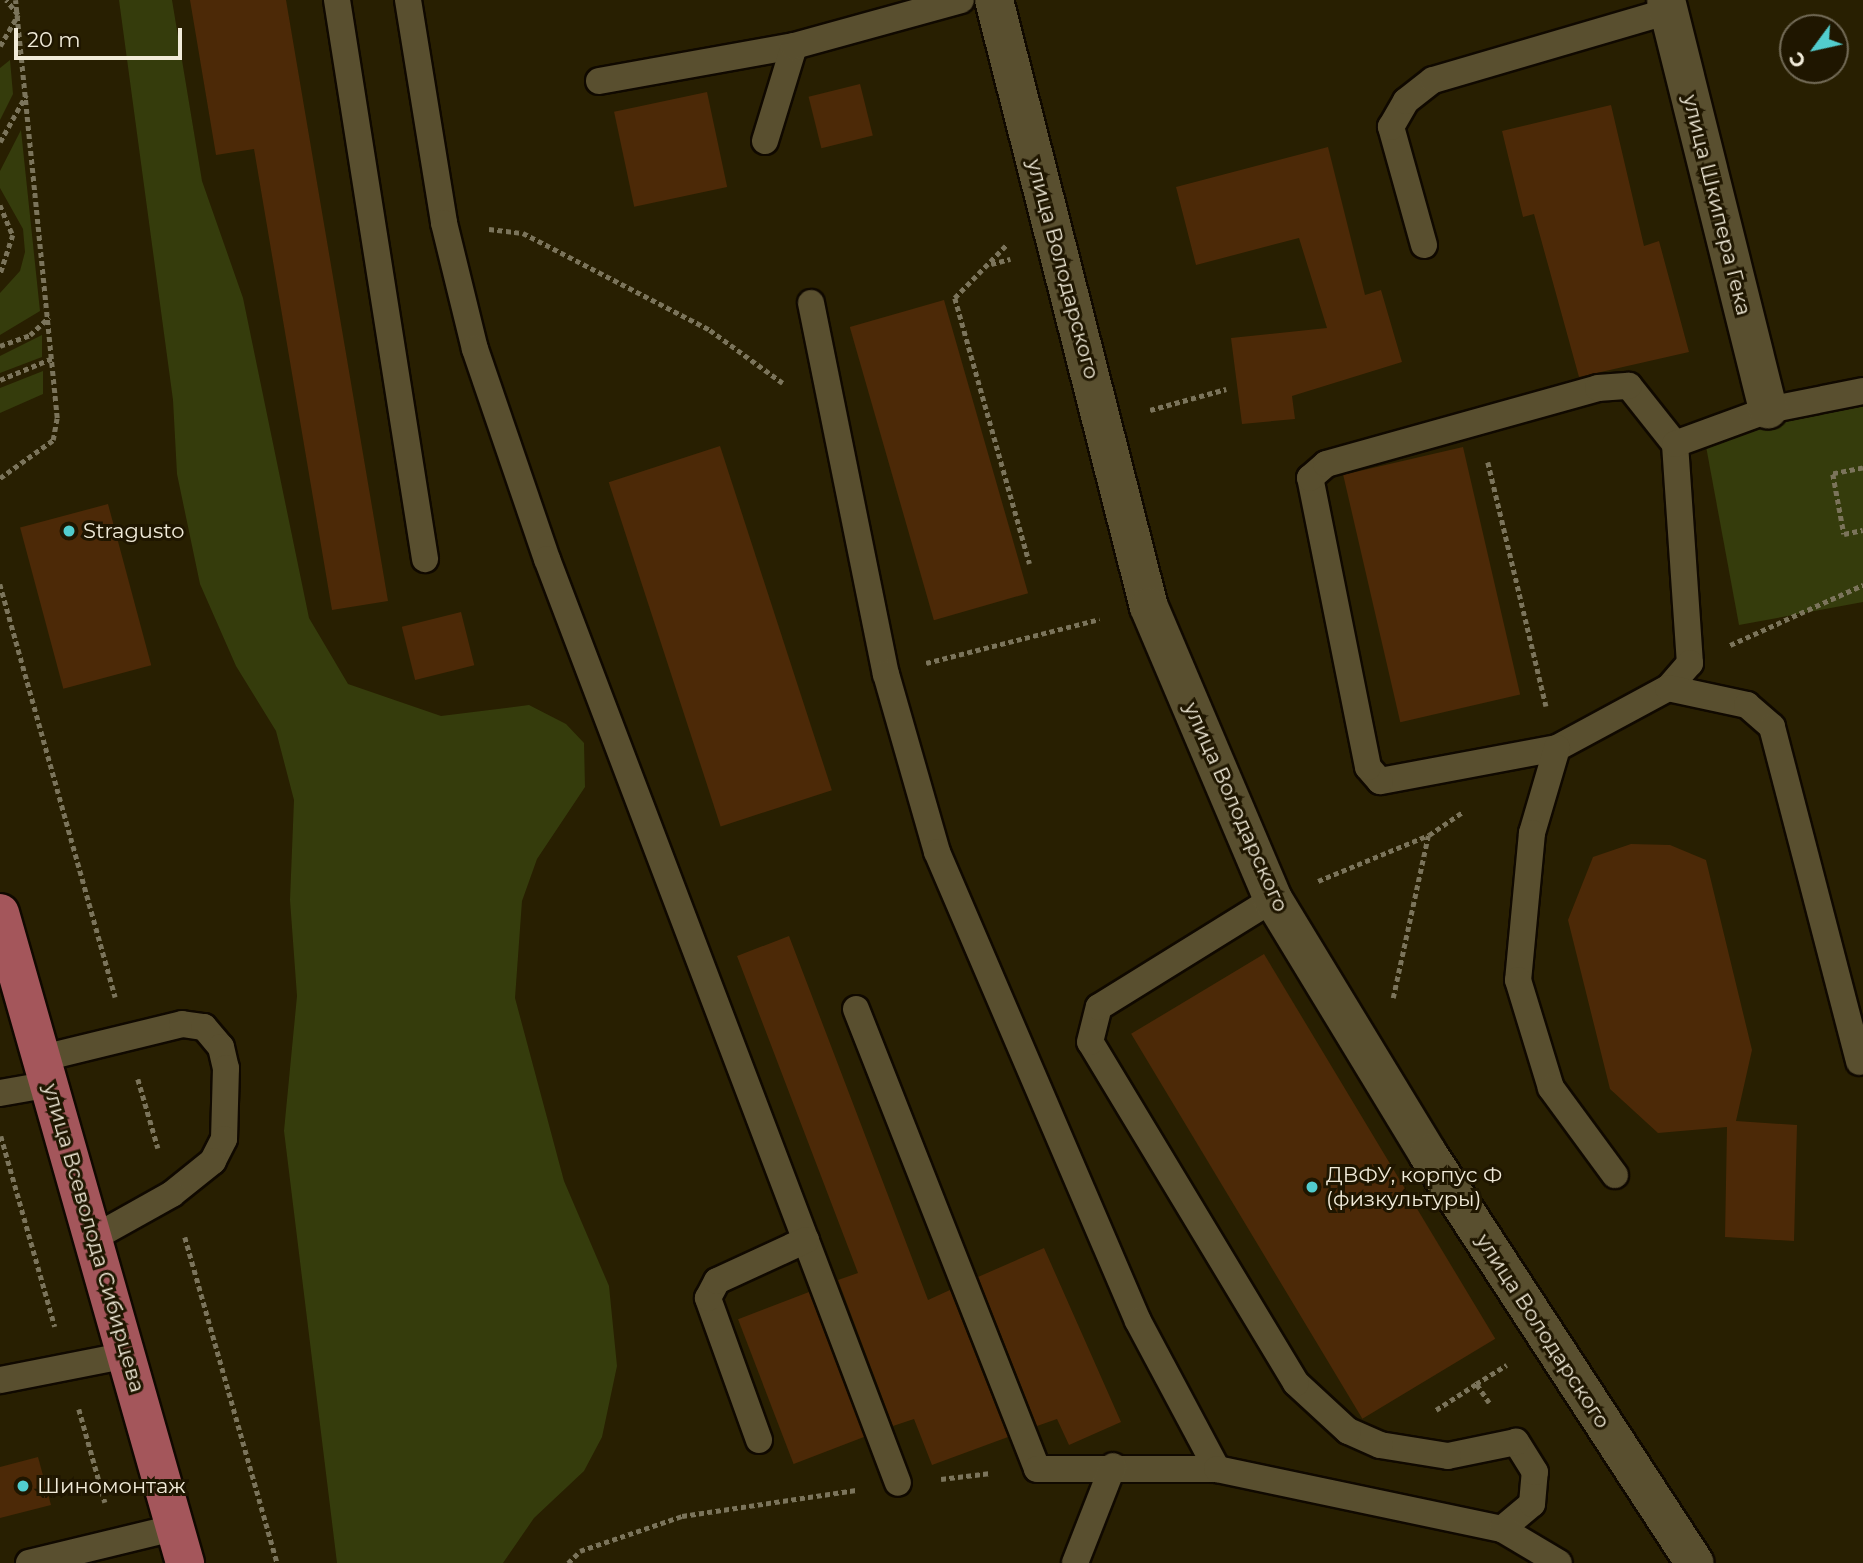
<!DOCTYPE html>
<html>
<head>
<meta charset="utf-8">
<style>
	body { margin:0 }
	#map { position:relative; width:1863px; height:1563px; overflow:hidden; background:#281f01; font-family:Montserrat,sans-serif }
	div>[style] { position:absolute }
	.green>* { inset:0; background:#353c0c }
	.building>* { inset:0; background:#4c2907; transform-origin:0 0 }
	.path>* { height:4.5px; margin-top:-2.25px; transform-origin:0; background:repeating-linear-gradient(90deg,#7b745b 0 5px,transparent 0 8.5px) }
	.roads { filter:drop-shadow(2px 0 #100900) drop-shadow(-2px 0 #100900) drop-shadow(0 2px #100900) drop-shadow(0 -2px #100900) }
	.service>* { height:26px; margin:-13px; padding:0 13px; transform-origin:13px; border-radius:13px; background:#594f2f }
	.minor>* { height:38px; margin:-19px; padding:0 19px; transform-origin:19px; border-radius:19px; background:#594f2f }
	.tertiary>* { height:38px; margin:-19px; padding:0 19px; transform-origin:19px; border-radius:19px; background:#594f2f }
	.primary>* { height:38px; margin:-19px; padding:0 19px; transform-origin:19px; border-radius:19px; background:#a4565b }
	.dots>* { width:19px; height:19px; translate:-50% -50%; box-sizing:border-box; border:4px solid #1f1600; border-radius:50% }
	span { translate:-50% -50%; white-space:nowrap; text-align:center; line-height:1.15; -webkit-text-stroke:6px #1f1600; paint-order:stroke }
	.street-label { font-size:21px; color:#f1ebd9 }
	.poi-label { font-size:21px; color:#f1ebd9 }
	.left { translate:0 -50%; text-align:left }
	.north { position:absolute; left:1779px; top:14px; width:70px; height:70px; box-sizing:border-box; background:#1f1600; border:2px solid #736b57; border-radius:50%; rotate:237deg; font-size:19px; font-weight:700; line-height:28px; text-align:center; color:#f1ebd9 }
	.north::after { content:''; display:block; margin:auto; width:24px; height:32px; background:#52cdce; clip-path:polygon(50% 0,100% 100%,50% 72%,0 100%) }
	.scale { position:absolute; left:14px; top:28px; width:168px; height:32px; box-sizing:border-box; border:4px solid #f1ebd9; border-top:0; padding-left:9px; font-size:21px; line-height:24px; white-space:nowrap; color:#f1ebd9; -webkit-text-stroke:5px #1f1600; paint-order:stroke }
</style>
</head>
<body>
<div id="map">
	<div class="green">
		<i style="clip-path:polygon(119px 0,172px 0,202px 181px,243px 298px,309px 618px,348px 684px,441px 716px,529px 705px,566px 724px,584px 743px,585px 787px,537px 859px,522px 901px,515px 998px,564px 1181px,609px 1286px,617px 1366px,602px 1437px,584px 1471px,534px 1518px,503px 1563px,337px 1563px,284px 1131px,297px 996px,290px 900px,294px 800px,276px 731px,236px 666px,200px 584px,177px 474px,173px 400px)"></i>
		<i style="clip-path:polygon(10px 60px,13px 94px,0 120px,0 68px)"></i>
		<i style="clip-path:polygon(21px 130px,40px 311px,0 335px,0 293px,20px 271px,25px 252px,23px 229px,0 188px,0 171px)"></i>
		<i style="clip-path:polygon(42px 335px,42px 357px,0 373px,0 356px)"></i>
		<i style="clip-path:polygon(43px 371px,43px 394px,0 413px,0 388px)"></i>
		<i style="clip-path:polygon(1863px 399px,1863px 602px,1739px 625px,1703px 430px)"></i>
	</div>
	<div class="building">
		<i style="clip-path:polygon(190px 0,286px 0,388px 601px,332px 610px,254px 149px,216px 155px)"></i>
		<i style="left:860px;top:84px;width:53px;height:53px;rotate:76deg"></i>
		<i style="left:707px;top:92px;width:97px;height:95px;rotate:78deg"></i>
		<i style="clip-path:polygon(1611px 105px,1644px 246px,1659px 241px,1689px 352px,1579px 377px,1534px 214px,1523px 217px,1502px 131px)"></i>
		<i style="clip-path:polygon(1328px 147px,1365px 295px,1381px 290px,1402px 362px,1292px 396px,1295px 419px,1242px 424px,1231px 338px,1327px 328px,1299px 238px,1196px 265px,1176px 187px)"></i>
		<i style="left:944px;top:300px;width:305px;height:98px;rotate:74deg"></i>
		<i style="left:720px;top:446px;width:362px;height:117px;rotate:72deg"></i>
		<i style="left:1463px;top:447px;width:254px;height:123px;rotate:77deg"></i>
		<i style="left:108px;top:504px;width:167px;height:91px;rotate:75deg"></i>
		<i style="left:461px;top:612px;width:55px;height:61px;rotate:76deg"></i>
		<i style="clip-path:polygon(1631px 844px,1670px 845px,1706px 860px,1752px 1050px,1736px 1121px,1797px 1125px,1794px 1241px,1725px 1237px,1727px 1127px,1658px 1133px,1610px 1089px,1568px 920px,1593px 857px)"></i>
		<i style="clip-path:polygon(789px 936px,928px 1300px,950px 1290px,1008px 1437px,932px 1465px,914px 1419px,893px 1426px,838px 1280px,858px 1273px,737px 956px)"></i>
		<i style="left:1264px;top:954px;width:449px;height:155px;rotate:59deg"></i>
		<i style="clip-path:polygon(1044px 1248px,1121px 1422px,1069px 1445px,1057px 1419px,1037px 1426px,978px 1277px)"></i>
		<i style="left:809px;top:1292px;width:155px;height:76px;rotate:69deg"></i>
		<i style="clip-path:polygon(38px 1457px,51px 1505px,0 1518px,0 1467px)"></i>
	</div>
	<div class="path">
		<i style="left:0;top:46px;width:36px;rotate:-60deg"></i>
		<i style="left:18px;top:15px;width:19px;rotate:-129deg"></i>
		<i style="left:0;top:142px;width:54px;rotate:-61deg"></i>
		<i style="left:0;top:205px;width:33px;rotate:67deg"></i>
		<i style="left:13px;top:235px;width:42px;rotate:108deg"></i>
		<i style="left:489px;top:229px;width:34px;rotate:7deg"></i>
		<i style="left:523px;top:233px;width:211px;rotate:27.4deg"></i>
		<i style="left:710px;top:330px;width:90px;rotate:36deg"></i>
		<i style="left:1006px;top:246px;width:73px;rotate:134.4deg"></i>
		<i style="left:955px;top:298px;width:276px;rotate:74.3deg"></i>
		<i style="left:991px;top:264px;width:20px;rotate:-15deg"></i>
		<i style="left:0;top:346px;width:32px;rotate:-20deg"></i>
		<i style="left:30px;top:335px;width:26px;rotate:-43deg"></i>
		<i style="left:0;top:380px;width:57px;rotate:-22.5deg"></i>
		<i style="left:1150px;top:410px;width:79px;rotate:-15.4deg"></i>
		<i style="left:1488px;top:462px;width:251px;rotate:76.6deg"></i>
		<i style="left:1863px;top:468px;width:31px;rotate:169deg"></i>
		<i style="left:1833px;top:474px;width:61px;rotate:79.6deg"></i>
		<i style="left:1844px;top:534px;width:19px;rotate:-12deg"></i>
		<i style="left:0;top:478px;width:65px;rotate:-35.6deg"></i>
		<i style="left:53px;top:440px;width:22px;rotate:-80deg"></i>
		<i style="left:57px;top:418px;width:420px;rotate:-95.7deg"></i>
		<i style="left:0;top:584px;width:429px;rotate:74.4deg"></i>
		<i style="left:1730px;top:645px;width:146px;rotate:-24.3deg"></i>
		<i style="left:926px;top:663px;width:179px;rotate:-14.2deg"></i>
		<i style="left:1318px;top:881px;width:120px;rotate:-22.5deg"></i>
		<i style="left:1429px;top:835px;width:42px;rotate:-34.4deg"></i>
		<i style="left:1393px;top:998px;width:166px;rotate:-77.8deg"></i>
		<i style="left:138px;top:1079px;width:72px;rotate:73.8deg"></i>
		<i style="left:1px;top:1136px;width:198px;rotate:74.2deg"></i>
		<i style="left:185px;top:1237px;width:339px;rotate:74.2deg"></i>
		<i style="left:1489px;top:1403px;width:23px;rotate:-124deg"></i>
		<i style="left:1476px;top:1384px;width:36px;rotate:-32deg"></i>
		<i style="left:79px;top:1409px;width:97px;rotate:74.4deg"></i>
		<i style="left:1436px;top:1410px;width:48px;rotate:-33deg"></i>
		<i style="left:941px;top:1479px;width:50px;rotate:-6.8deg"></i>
		<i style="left:568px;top:1563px;width:17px;rotate:-45deg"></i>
		<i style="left:580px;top:1551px;width:108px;rotate:-18.9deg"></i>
		<i style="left:682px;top:1516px;width:176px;rotate:-8.5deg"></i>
	</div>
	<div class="roads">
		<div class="service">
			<i style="left:337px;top:0;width:566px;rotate:81.05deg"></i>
			<i style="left:408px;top:0;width:226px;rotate:80.8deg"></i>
			<i style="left:444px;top:223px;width:130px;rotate:76.2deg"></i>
			<i style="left:475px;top:349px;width:222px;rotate:71.1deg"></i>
			<i style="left:547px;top:559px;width:988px;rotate:69.2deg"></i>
			<i style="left:599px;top:81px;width:198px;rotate:-10.2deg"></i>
			<i style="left:765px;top:141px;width:99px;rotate:-73deg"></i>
			<i style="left:794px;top:46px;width:173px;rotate:-15.4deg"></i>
			<i style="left:1424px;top:245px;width:123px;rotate:-105.6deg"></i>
			<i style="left:1391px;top:127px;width:30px;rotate:-60deg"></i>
			<i style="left:1406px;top:101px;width:34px;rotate:-38deg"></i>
			<i style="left:1433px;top:80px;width:246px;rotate:-16.3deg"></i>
			<i style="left:811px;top:303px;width:379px;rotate:78.6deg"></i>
			<i style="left:886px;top:674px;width:185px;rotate:74deg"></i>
			<i style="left:937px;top:852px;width:510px;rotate:66.8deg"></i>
			<i style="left:1138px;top:1321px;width:168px;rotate:61.9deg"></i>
			<i style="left:1629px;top:386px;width:74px;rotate:51.6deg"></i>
			<i style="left:1675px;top:444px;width:220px;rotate:86.1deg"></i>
			<i style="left:1690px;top:663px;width:33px;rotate:131deg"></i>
			<i style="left:1668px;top:688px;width:126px;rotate:151.6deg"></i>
			<i style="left:1557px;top:748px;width:180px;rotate:169.4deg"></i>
			<i style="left:1380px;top:781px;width:18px;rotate:-131deg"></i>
			<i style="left:1368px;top:767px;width:295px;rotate:-101.3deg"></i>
			<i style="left:1310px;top:478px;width:21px;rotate:-41deg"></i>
			<i style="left:1326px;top:464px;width:282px;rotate:-15.6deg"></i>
			<i style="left:1598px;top:388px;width:31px;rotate:-4deg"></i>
			<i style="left:1675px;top:444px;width:99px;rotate:-20.1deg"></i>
			<i style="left:1768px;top:410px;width:97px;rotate:-11.3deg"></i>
			<i style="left:1668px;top:688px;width:81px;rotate:12.1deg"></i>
			<i style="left:1747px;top:705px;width:33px;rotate:41deg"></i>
			<i style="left:1772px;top:727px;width:346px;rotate:75.4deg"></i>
			<i style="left:1557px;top:748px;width:89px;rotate:106.4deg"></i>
			<i style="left:1532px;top:833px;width:148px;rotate:95.4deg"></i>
			<i style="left:1518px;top:980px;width:113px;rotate:73deg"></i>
			<i style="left:1551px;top:1088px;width:108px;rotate:53.7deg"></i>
			<i style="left:856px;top:1009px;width:494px;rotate:68.5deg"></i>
			<i style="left:1037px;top:1469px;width:180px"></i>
			<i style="left:1217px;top:1469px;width:291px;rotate:11.9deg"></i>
			<i style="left:1502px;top:1529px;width:39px;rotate:-40deg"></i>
			<i style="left:1532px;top:1504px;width:32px;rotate:-85deg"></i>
			<i style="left:1535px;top:1472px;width:36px;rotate:-122deg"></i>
			<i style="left:1516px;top:1442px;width:69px;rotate:168.4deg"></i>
			<i style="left:1448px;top:1456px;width:69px;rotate:-170.8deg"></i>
			<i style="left:1380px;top:1445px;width:35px;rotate:-156deg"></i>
			<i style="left:1348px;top:1431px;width:71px;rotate:-137.3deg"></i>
			<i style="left:1296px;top:1383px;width:398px;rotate:-121.1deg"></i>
			<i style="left:1090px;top:1042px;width:36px;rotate:-76deg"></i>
			<i style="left:1099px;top:1007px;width:205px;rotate:-31.8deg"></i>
			<i style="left:43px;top:1058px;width:143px;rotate:-13.7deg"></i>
			<i style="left:182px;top:1024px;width:22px;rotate:8deg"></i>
			<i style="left:204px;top:1027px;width:26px;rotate:50deg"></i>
			<i style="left:221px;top:1047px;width:22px;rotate:77deg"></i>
			<i style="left:226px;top:1068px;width:71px;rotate:91.6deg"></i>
			<i style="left:224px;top:1139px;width:25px;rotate:117deg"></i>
			<i style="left:213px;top:1161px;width:53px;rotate:141.2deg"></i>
			<i style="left:172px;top:1194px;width:88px;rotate:150.8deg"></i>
			<i style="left:0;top:1093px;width:52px;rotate:-10deg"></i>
			<i style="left:0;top:1380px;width:130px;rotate:-11.1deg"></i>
			<i style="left:759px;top:1440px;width:151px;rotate:-109.8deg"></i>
			<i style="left:708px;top:1298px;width:19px;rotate:-62deg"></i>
			<i style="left:717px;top:1281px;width:98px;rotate:-24.7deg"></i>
			<i style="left:1502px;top:1529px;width:66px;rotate:30.8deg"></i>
			<i style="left:29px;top:1563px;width:149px;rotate:-13.6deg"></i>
			<i style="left:1075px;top:1563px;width:104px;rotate:-68.6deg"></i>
		</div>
		<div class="minor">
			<i style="left:1666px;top:0;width:422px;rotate:76deg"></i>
		</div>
		<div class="tertiary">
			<i style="left:994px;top:0;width:626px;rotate:75.68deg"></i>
			<i style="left:1149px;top:607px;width:317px;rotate:67deg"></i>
			<i style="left:1273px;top:899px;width:298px;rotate:58.7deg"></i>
			<i style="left:1428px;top:1154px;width:488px;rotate:56.9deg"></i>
		</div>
		<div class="primary">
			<i style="left:0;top:913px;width:676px;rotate:74.11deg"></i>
		</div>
	</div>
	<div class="dots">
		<i style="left:69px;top:531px;background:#52cdce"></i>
		<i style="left:1312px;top:1187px;background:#52cdce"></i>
		<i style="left:23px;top:1486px;background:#52cdce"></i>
	</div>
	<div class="street-label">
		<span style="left:1717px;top:205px;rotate:76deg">улица Шкипера Гека</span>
		<span style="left:1063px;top:269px;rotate:75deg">улица Володарского</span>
		<span style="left:1236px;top:807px;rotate:66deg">улица Володарского</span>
		<span style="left:94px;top:1238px;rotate:74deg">улица Всеволода Сибирцева</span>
		<span style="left:1543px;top:1331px;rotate:57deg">улица Володарского</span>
	</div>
	<div class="poi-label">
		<span class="left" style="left:83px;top:531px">Stragusto</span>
		<span class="left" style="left:1326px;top:1187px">ДВФУ, корпус Ф<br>(физкультуры)</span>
		<span class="left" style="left:37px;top:1486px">Шиномонтаж</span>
	</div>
	<div class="north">С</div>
	<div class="scale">20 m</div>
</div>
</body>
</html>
